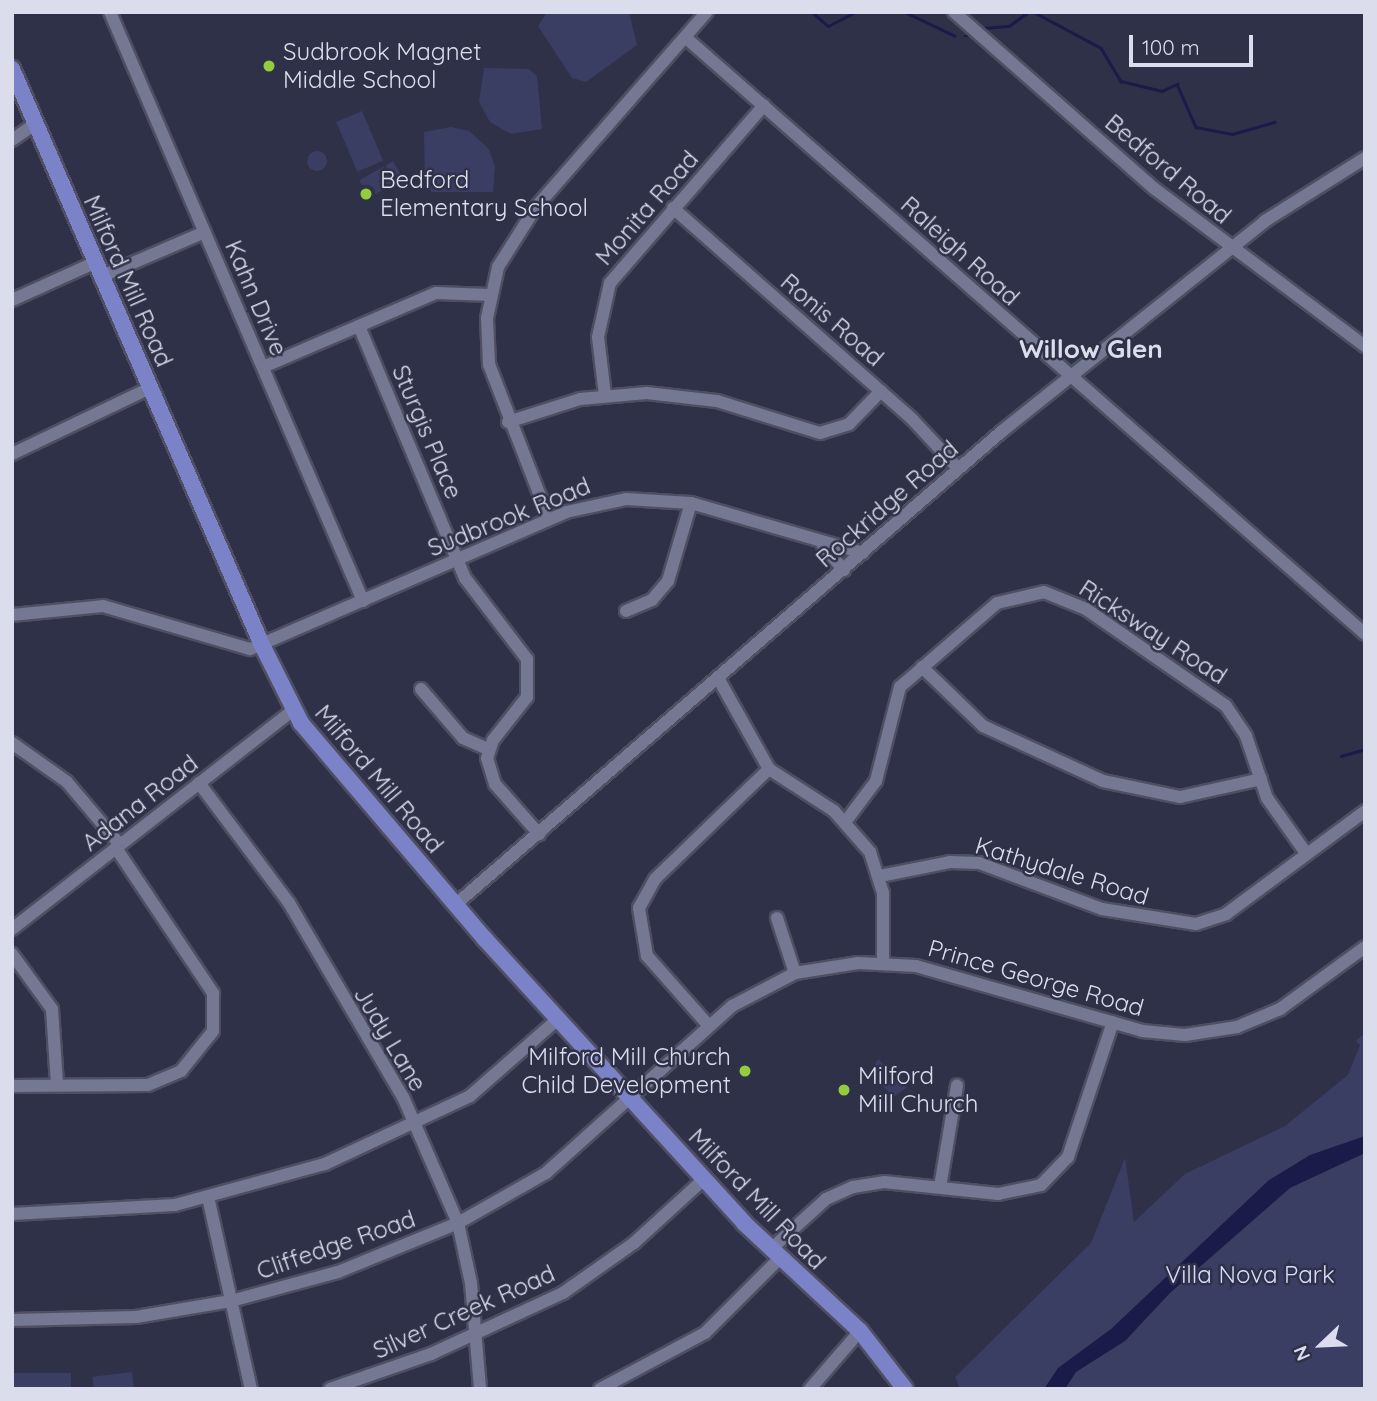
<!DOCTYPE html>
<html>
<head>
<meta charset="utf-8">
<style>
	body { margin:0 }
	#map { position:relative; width:1377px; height:1401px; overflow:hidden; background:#2e3148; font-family:Quicksand,sans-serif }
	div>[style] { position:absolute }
	.green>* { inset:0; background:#3b3e63; transform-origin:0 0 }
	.round { border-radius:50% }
	.water>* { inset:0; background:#1b1b4a }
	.stream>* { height:2.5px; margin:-1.25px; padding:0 1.25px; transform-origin:1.25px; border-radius:1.25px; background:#1b1b4a }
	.roads { filter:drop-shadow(2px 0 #4e4f63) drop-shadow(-2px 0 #4e4f63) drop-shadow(0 2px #4e4f63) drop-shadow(0 -2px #4e4f63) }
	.minor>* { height:12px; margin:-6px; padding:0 6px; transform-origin:6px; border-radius:6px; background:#747893 }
	.major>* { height:16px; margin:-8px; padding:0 8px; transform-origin:8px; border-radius:8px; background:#7c82c8 }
	.dots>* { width:19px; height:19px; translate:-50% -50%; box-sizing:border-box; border:4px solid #2e3148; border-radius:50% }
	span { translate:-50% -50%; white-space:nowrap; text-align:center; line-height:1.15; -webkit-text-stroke:5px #2e3148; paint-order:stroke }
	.poi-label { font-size:24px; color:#dbddec }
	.left { translate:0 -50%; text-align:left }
	.right { translate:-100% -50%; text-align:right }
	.street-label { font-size:24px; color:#dbddec }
	.park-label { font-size:24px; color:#d7dcfe }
	.neighbourhood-label { font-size:26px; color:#dbddec; font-weight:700 }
	.frame { position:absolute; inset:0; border:14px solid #dbddec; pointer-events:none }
	.north { position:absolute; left:1286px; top:1310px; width:70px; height:70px; -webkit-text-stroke:5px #2e3148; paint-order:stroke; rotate:247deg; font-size:19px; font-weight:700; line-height:28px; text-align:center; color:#dbddec }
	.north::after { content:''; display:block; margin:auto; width:24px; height:32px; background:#dbddec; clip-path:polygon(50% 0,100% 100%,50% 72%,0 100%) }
	.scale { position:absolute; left:1129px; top:35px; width:124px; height:32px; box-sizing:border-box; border:4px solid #dbddec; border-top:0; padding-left:9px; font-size:21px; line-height:24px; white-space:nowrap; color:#dbddec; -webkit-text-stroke:5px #2e3148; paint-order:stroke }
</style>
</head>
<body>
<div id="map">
	<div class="green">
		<i style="clip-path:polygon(547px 12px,629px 12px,637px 45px,586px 82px,572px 78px,538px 26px)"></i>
		<i style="clip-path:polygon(484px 68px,529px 69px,537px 76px,542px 129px,511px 134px,490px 122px,479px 102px)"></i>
		<i style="left:362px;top:111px;width:54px;height:28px;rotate:67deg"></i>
		<i style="clip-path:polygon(451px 127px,469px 131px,488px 148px,495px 166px,493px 192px,432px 192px,425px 186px,424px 132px)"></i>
		<i class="round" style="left:307px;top:151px;width:20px;height:20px"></i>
		<i style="left:393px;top:161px;width:20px;height:39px;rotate:60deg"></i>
		<i style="clip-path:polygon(1365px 1033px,1365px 1389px,960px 1389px,955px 1377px,1091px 1243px,1125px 1158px,1134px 1222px,1185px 1174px,1285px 1126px,1348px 1075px,1360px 1045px,1356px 1041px)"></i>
		<i style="clip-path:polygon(878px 1059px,907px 1087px,894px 1097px,870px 1074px)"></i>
		<i style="left:132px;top:1372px;width:17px;height:40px;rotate:83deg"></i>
		<i style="left:71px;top:1373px;width:16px;height:59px;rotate:90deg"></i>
	</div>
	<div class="water">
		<i style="clip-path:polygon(1365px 1136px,1365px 1153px,1290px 1188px,1170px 1293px,1125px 1341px,1076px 1372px,1065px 1389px,1044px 1389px,1058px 1368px,1111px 1329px,1269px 1180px,1310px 1155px)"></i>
	</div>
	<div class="stream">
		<i style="left:812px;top:12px;width:21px;rotate:41deg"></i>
		<i style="left:828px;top:26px;width:30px;rotate:-27deg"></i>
		<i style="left:905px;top:12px;width:55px;rotate:25.6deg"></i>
		<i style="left:1034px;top:12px;width:76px;rotate:28.2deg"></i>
		<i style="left:1101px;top:48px;width:39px;rotate:59deg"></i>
		<i style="left:1121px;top:81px;width:42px;rotate:13.7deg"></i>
		<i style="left:1162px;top:91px;width:17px;rotate:-25deg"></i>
		<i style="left:1177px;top:84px;width:47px;rotate:66.2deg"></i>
		<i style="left:1196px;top:127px;width:37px;rotate:11deg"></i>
		<i style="left:1232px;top:134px;width:44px;rotate:-15.9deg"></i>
		<i style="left:984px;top:28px;width:25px;rotate:-5deg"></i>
		<i style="left:1009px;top:26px;width:24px;rotate:-36deg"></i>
		<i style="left:965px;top:36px;width:5px"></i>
		<i style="left:1341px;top:756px;width:25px;rotate:-16deg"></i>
	</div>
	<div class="roads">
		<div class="minor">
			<i style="left:110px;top:12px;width:641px;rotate:66.75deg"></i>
			<i style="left:954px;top:12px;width:268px;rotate:41.4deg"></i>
			<i style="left:1155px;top:189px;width:262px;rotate:36.8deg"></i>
			<i style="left:685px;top:37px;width:905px;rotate:41.28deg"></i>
			<i style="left:12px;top:140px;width:28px;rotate:-35deg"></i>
			<i style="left:673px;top:208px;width:317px;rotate:41.4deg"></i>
			<i style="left:911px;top:418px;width:69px;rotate:46.8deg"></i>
			<i style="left:100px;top:277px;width:114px;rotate:-23.2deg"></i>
			<i style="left:12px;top:300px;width:90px;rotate:-24.3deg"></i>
			<i style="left:359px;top:326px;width:273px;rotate:67.2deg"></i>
			<i style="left:465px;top:578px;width:102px;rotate:52.6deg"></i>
			<i style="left:527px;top:659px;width:38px;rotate:90deg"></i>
			<i style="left:527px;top:697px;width:55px;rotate:128.3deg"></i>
			<i style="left:493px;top:740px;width:19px;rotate:108deg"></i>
			<i style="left:487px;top:758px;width:27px;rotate:73deg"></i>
			<i style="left:495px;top:784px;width:67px;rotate:48.7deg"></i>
			<i style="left:263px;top:367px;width:188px;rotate:-23.2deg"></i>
			<i style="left:436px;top:293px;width:54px;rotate:2.1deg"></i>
			<i style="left:605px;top:395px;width:58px;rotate:-96.9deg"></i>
			<i style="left:598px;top:337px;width:55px;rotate:-77.5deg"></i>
			<i style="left:610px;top:283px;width:235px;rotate:-49.1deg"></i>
			<i style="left:508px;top:422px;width:76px;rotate:-17.7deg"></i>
			<i style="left:580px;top:399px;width:67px;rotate:-5.1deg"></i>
			<i style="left:647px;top:393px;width:70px;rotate:6.5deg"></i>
			<i style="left:717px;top:401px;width:108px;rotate:17.3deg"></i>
			<i style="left:820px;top:433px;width:30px;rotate:-17deg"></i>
			<i style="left:849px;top:424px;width:46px;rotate:-45.9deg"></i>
			<i style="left:12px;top:454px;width:153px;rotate:-25.6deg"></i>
			<i style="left:549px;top:519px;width:166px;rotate:-111.2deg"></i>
			<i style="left:489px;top:364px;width:46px;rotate:-92.5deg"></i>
			<i style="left:487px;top:318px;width:52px;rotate:-77.8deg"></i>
			<i style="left:498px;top:267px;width:71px;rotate:-57.7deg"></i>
			<i style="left:536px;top:207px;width:259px;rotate:-48.8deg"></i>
			<i style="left:823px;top:546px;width:32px;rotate:49deg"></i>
			<i style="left:626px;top:611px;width:28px;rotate:-23deg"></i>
			<i style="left:652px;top:600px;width:25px;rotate:-50deg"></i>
			<i style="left:668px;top:581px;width:81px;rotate:-73.6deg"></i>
			<i style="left:12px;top:615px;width:91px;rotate:-5.6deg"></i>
			<i style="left:103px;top:606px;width:153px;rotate:16.3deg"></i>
			<i style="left:250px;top:649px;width:344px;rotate:-23.4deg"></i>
			<i style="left:566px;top:512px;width:61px;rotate:-12.2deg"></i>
			<i style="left:626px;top:499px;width:65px;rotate:3.5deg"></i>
			<i style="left:691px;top:503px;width:179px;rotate:16.2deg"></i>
			<i style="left:922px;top:667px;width:85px;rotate:44deg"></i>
			<i style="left:983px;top:726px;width:132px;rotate:24.6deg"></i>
			<i style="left:1103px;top:781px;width:79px;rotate:11.7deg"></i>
			<i style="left:1180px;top:797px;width:83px;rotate:-12.5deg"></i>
			<i style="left:718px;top:678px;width:104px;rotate:60.7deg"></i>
			<i style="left:769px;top:769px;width:77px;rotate:32.9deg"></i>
			<i style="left:834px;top:811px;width:55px;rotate:48.7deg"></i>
			<i style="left:870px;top:852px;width:43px;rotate:72.4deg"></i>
			<i style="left:883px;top:893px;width:70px;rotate:90deg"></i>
			<i style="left:421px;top:689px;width:65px;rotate:49.4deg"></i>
			<i style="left:463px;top:738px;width:27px;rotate:24deg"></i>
			<i style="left:12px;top:743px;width:67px;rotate:35.3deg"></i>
			<i style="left:67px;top:782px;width:82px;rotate:49.9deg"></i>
			<i style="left:199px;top:783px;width:150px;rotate:53.1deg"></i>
			<i style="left:289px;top:903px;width:225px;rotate:59.6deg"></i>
			<i style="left:403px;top:1097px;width:137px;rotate:66.4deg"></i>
			<i style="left:458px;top:1223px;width:61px;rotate:77.8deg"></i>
			<i style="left:471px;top:1283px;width:106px;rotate:85.1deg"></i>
			<i style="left:846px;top:821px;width:50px;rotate:-53.1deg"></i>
			<i style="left:876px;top:781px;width:97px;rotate:-75.7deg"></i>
			<i style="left:900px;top:687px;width:128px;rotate:-40.9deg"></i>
			<i style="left:997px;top:603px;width:48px;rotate:-13.2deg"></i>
			<i style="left:1044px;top:592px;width:45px;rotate:22deg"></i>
			<i style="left:1086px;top:609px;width:170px;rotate:34.7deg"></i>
			<i style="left:1226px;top:706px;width:36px;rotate:56deg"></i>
			<i style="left:1246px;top:736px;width:65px;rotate:71.3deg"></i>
			<i style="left:1267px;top:798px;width:67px;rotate:54.7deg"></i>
			<i style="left:880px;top:876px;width:71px;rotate:-11.3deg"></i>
			<i style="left:950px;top:862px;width:29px;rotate:2deg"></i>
			<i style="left:979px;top:863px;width:131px;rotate:20.5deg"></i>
			<i style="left:1102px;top:909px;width:95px;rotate:9.1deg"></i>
			<i style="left:1196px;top:924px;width:32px;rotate:-18deg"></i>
			<i style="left:1226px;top:914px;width:173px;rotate:-36.5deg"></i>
			<i style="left:455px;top:905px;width:722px;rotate:-40.9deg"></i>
			<i style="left:1001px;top:432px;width:338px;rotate:-38.6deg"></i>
			<i style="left:1265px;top:221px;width:118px;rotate:-32.2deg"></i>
			<i style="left:777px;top:918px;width:58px;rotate:71.9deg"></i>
			<i style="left:12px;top:929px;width:356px;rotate:-37.9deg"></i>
			<i style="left:12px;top:954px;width:68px;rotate:54deg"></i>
			<i style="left:52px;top:1009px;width:76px;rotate:86.2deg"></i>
			<i style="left:709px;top:1026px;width:94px;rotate:-131.5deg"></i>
			<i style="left:647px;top:956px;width:49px;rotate:-99.5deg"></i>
			<i style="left:639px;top:908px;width:33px;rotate:-61deg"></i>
			<i style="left:655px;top:879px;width:158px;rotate:-44deg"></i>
			<i style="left:12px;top:1086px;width:136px;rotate:-0.4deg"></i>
			<i style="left:148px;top:1085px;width:36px;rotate:-23deg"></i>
			<i style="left:181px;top:1071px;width:51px;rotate:-51.3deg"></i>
			<i style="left:213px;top:1031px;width:38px;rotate:-90deg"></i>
			<i style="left:213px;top:993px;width:174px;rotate:-123.8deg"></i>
			<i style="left:940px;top:1187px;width:103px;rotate:-80.5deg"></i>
			<i style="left:208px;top:1197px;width:197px;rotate:77.4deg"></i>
			<i style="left:12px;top:1214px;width:163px;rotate:-3.2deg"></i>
			<i style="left:175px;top:1205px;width:156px;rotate:-15.3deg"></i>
			<i style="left:325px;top:1164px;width:160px;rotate:-25.1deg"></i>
			<i style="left:470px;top:1096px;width:118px;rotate:-41.2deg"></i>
			<i style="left:770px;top:1250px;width:76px;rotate:-42.3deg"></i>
			<i style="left:826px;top:1199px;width:30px;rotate:-24deg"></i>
			<i style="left:853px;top:1187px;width:31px;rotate:-9deg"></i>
			<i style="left:884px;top:1182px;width:115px;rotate:6deg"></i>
			<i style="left:998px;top:1194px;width:44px;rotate:-11.8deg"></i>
			<i style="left:1041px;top:1185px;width:39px;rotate:-46deg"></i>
			<i style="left:1068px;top:1157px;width:142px;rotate:-71.6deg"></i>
			<i style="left:12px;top:1320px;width:124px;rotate:-1.4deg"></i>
			<i style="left:136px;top:1317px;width:96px;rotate:-9.6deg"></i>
			<i style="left:231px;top:1301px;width:111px;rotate:-15.2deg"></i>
			<i style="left:338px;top:1272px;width:130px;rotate:-22.2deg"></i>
			<i style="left:458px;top:1223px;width:101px;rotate:-29.6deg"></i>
			<i style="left:546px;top:1173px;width:250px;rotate:-41.9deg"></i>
			<i style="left:732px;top:1006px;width:71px;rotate:-27.6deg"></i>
			<i style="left:795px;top:973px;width:64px;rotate:-9deg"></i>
			<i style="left:858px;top:963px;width:58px;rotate:3deg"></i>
			<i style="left:916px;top:966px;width:235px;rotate:16deg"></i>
			<i style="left:1142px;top:1031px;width:43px;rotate:5.3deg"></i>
			<i style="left:1185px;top:1035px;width:53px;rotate:-8.7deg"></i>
			<i style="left:1237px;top:1027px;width:47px;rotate:-22.7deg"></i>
			<i style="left:1280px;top:1009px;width:105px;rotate:-36.1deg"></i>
			<i style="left:330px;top:1389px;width:107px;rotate:-19.1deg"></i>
			<i style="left:431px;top:1354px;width:145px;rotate:-24.8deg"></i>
			<i style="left:563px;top:1293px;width:87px;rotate:-35.2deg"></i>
			<i style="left:634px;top:1243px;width:95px;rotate:-42.4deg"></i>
			<i style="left:600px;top:1389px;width:119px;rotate:-28.1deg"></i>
			<i style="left:705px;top:1333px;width:105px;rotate:-45deg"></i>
			<i style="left:810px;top:1389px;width:77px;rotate:-49.2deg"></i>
		</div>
		<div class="major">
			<i style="left:12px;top:69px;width:628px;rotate:66.54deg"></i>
			<i style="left:262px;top:645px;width:87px;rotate:63.4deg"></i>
			<i style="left:301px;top:723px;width:284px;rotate:49.6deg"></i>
			<i style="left:485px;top:939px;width:384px;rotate:47.6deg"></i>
			<i style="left:744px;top:1223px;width:158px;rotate:43deg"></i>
			<i style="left:860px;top:1331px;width:73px;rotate:52.2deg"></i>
		</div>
	</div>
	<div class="dots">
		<i style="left:269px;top:66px;background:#93cc3d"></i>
		<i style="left:366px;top:194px;background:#93cc3d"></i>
		<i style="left:745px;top:1071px;background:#93cc3d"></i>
		<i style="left:844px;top:1090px;background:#93cc3d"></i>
	</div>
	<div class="poi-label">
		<span class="left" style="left:283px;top:66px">Sudbrook Magnet<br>Middle School</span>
		<span class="left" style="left:380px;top:194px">Bedford<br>Elementary School</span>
		<span class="right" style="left:731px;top:1071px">Milford Mill Church<br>Child Development</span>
		<span class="left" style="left:858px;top:1090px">Milford<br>Mill Church</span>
	</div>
	<div class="street-label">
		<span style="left:1168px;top:169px;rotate:40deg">Bedford Road</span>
		<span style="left:647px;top:208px;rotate:-49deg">Monita Road</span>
		<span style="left:960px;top:251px;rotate:42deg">Raleigh Road</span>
		<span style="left:128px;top:281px;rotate:66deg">Milford Mill Road</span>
		<span style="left:256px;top:298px;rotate:67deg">Kahn Drive</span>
		<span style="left:832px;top:320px;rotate:41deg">Ronis Road</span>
		<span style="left:427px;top:432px;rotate:67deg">Sturgis Place</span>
		<span style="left:887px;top:504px;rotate:-41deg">Rockridge Road</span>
		<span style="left:509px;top:517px;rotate:-22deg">Sudbrook Road</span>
		<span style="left:1153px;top:632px;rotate:33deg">Ricksway Road</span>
		<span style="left:379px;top:779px;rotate:50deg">Milford Mill Road</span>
		<span style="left:140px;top:803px;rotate:-38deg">Adana Road</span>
		<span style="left:1062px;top:871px;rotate:17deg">Kathydale Road</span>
		<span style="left:1036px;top:978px;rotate:16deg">Prince George Road</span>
		<span style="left:390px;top:1039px;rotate:59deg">Judy Lane</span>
		<span style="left:757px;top:1199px;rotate:46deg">Milford Mill Road</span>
		<span style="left:336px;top:1245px;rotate:-19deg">Cliffedge Road</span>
		<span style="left:464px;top:1312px;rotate:-24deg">Silver Creek Road</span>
	</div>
	<div class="park-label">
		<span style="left:1250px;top:1275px">Villa Nova Park</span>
	</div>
	<div class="neighbourhood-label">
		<span style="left:1091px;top:349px">Willow Glen</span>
	</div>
	<div class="frame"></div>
	<div class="north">N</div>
	<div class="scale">100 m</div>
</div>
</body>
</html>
